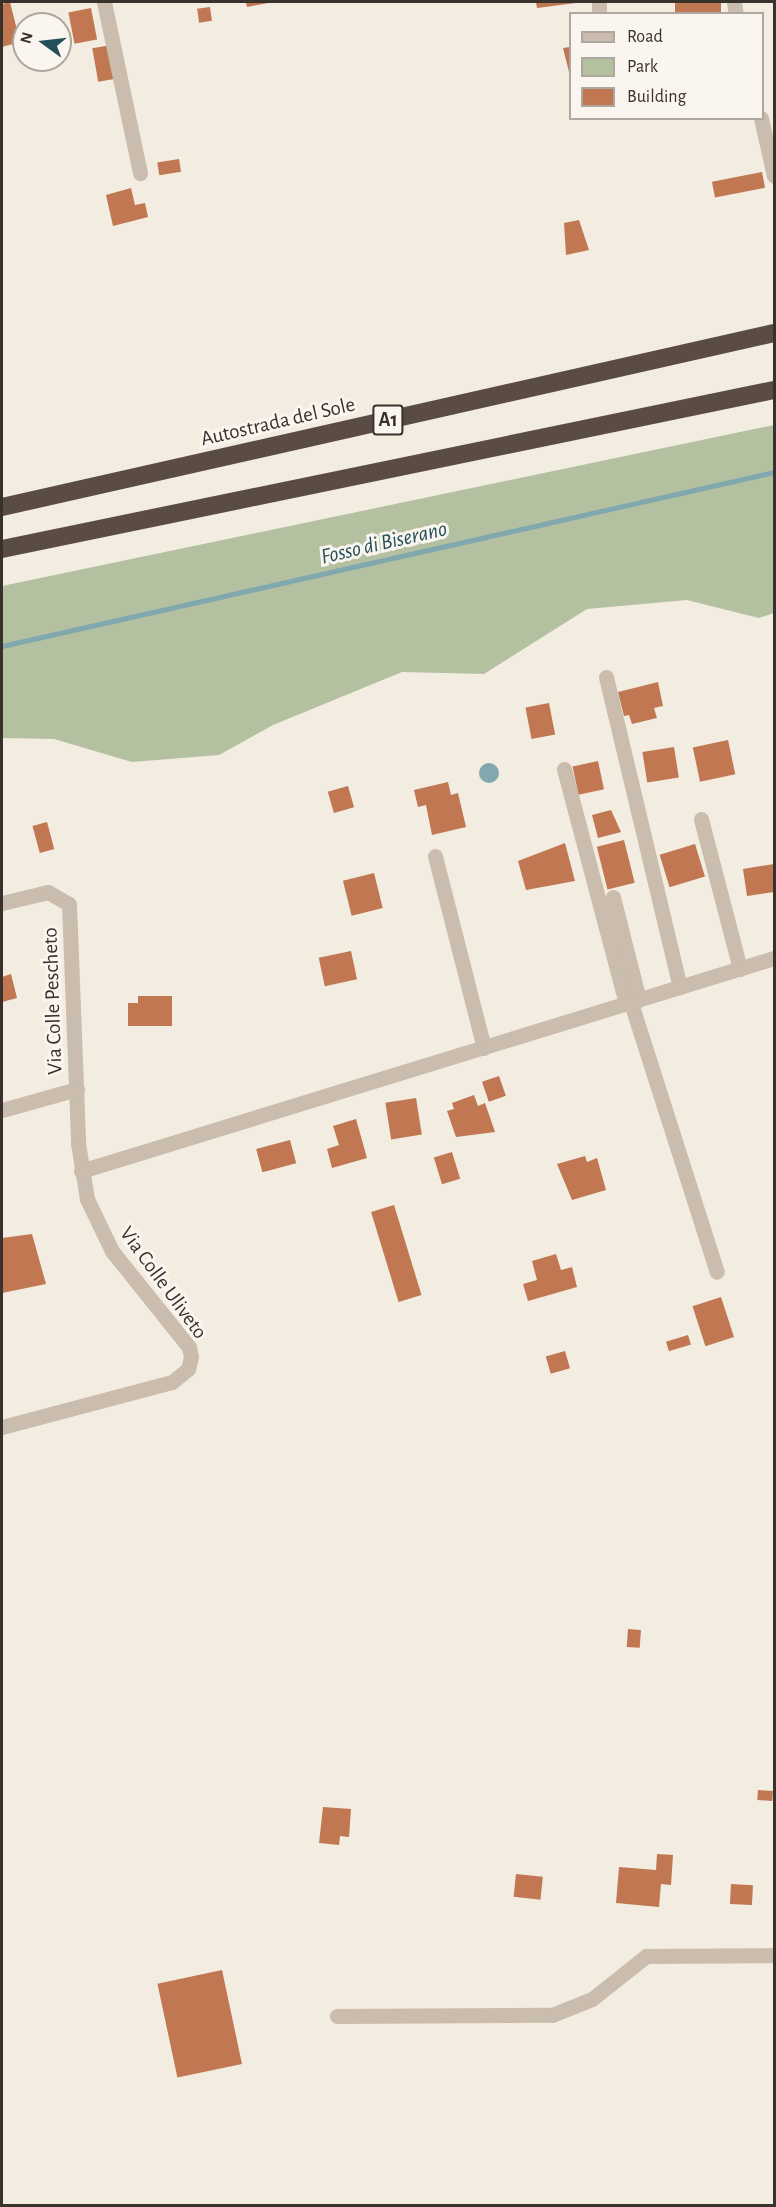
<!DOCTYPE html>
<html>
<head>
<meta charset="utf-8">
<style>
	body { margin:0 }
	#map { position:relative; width:776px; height:2207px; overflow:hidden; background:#f2ece1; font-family:"Alegreya Sans",sans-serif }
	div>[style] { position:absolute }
	.green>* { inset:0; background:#b4c1a1 }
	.water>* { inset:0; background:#81a8ae }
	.round { border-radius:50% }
	.stream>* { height:5px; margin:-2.5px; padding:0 2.5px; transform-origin:2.5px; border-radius:2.5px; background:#81a8ae }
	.building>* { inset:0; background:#c07752; transform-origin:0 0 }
	.minor>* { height:15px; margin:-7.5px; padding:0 7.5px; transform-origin:7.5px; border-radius:7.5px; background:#cabdad }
	.highway>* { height:18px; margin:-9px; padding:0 9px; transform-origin:9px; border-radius:9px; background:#5a4c43 }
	span { translate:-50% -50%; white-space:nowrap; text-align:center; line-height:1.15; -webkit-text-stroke:6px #faf5ee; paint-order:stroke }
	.shield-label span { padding:2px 4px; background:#faf5ee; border:2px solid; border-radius:4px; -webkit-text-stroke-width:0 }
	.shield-label { font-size:20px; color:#39312b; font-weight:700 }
	.street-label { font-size:21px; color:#39312b }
	.water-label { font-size:22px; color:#235059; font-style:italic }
	.frame { position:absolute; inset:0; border:3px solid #39312b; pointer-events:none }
	.legend { position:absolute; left:569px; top:12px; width:195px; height:108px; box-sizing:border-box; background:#faf5ee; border:2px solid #ada7a0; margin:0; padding:8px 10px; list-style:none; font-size:18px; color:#39312b }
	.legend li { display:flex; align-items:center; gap:12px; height:30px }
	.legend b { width:30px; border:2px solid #ada7a0 }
	.north { position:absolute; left:12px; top:12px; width:60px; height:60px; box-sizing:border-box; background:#faf5ee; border:2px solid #ada7a0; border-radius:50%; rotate:285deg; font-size:16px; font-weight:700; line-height:24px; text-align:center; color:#39312b }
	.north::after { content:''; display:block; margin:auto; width:21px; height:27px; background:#235059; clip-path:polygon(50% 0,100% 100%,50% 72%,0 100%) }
</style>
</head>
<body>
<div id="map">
	<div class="green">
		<i style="clip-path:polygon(774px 425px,774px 613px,759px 618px,687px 600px,587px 609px,484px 674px,402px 672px,273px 725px,219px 755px,132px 762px,54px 739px,2px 738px,2px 586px)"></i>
	</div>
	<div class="water">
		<i class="round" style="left:479px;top:763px;width:20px;height:20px"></i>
	</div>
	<div class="stream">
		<i style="left:2px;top:646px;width:791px;rotate:-12.7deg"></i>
	</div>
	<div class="building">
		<i style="clip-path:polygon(10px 2px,20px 42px,2px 47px,2px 4px)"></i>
		<i style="clip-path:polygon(246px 2px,268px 2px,268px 3px,247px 7px)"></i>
		<i style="clip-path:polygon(536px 2px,576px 2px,576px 3px,537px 8px)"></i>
		<i style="left:675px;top:2px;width:46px;height:12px"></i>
		<i style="left:210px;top:7px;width:14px;height:13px;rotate:82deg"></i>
		<i style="left:91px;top:8px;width:32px;height:23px;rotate:79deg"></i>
		<i style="left:111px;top:45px;width:34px;height:19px;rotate:80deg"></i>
		<i style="clip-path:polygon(570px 47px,570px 76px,563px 48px)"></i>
		<i style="left:179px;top:159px;width:13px;height:22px;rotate:81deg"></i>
		<i style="left:762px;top:172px;width:16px;height:51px;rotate:79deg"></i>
		<i style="clip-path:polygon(131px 188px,135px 205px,145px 203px,148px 217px,113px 226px,106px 195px)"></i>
		<i style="clip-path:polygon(579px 220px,589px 250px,566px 255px,564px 223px)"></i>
		<i style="clip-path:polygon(658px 682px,663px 706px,654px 708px,657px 718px,632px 724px,629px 715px,624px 716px,618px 692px)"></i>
		<i style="left:549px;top:703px;width:32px;height:24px;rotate:79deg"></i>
		<i style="left:728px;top:740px;width:35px;height:36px;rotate:78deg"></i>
		<i style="left:674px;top:747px;width:31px;height:32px;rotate:81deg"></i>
		<i style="left:598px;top:761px;width:29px;height:26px;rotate:78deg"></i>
		<i style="clip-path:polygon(448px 782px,451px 795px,458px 793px,466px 827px,432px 835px,426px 805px,418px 807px,414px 790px)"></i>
		<i style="left:348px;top:786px;width:22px;height:21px;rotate:74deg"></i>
		<i style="clip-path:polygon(611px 810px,621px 832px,598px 838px,592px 815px)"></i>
		<i style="left:47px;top:822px;width:28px;height:15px;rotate:75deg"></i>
		<i style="left:624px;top:840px;width:44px;height:28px;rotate:76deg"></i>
		<i style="clip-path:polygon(565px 843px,575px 881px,526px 890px,518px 861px)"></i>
		<i style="left:695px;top:844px;width:34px;height:37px;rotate:73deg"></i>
		<i style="clip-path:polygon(774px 864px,774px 892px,747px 896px,743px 869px)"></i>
		<i style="left:374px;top:873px;width:36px;height:32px;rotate:76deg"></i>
		<i style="left:351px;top:951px;width:29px;height:33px;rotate:78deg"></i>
		<i style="clip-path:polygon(11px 974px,17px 998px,2px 1002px,2px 977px)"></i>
		<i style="clip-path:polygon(138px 996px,172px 996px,172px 1026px,128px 1026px,128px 1003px,138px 1003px)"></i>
		<i style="left:499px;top:1076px;width:21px;height:18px;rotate:71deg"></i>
		<i style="clip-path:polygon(474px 1095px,478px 1106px,485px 1103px,495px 1132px,456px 1137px,447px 1111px,454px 1109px,452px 1103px)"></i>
		<i style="left:416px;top:1098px;width:37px;height:31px;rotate:81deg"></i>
		<i style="clip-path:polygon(356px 1119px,367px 1158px,332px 1168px,327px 1149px,339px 1145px,333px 1126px)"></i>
		<i style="left:290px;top:1140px;width:24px;height:35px;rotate:75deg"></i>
		<i style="left:452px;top:1152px;width:28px;height:19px;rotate:73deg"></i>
		<i style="clip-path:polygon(585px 1156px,587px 1162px,597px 1158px,606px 1190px,572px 1200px,557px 1164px)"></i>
		<i style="left:394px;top:1205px;width:94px;height:24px;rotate:73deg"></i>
		<i style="clip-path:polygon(32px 1234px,46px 1284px,2px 1293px,2px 1238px)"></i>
		<i style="clip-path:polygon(556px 1254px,561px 1270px,572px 1267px,577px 1287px,528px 1301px,523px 1284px,537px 1280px,532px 1261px)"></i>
		<i style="left:721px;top:1297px;width:42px;height:30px;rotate:72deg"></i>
		<i style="left:688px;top:1335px;width:10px;height:23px;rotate:73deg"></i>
		<i style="left:565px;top:1351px;width:18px;height:20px;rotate:74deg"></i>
		<i style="left:628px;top:1629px;width:13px;height:18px;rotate:4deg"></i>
		<i style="left:758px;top:1790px;width:15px;height:10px;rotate:4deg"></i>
		<i style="clip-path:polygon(323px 1807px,351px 1809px,349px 1837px,340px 1836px,339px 1845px,319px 1843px)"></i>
		<i style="clip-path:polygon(657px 1854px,673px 1855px,671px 1885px,661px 1884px,659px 1907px,616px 1903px,619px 1867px,656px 1870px)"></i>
		<i style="left:516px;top:1874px;width:27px;height:23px;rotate:6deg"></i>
		<i style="left:731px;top:1884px;width:22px;height:20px;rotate:3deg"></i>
		<i style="left:222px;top:1970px;width:96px;height:66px;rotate:78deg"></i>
	</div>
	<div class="minor">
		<i style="left:104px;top:2px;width:175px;rotate:78.1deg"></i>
		<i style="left:599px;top:2px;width:12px;rotate:90deg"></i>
		<i style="left:734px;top:2px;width:12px;rotate:81deg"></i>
		<i style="left:761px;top:118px;width:59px;rotate:77.4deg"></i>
		<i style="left:606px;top:677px;width:319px;rotate:76.6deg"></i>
		<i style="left:564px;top:769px;width:243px;rotate:75.2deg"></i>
		<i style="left:701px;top:819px;width:155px;rotate:75.4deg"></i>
		<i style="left:435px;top:856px;width:198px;rotate:75.7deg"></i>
		<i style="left:613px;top:897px;width:106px;rotate:75.8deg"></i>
		<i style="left:2px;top:903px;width:47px;rotate:-13.4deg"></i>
		<i style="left:48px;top:892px;width:24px;rotate:30deg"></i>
		<i style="left:69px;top:904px;width:239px;rotate:87.8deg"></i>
		<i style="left:78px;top:1143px;width:57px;rotate:80.9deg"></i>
		<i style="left:87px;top:1199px;width:58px;rotate:64.3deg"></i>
		<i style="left:112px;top:1251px;width:123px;rotate:51.3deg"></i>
		<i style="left:189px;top:1347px;width:10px;rotate:79deg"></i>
		<i style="left:191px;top:1357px;width:12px;rotate:104deg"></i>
		<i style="left:188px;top:1369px;width:21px;rotate:141deg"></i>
		<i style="left:172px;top:1382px;width:176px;rotate:165.2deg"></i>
		<i style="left:631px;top:1003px;width:282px;rotate:72.3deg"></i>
		<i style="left:2px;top:1110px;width:78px;rotate:-15.6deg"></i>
		<i style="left:81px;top:1171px;width:725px;rotate:-17.09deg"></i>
		<i style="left:337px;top:2016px;width:215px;rotate:-0.3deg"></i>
		<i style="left:552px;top:2015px;width:43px;rotate:-21.8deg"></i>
		<i style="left:592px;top:1999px;width:69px;rotate:-38.5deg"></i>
		<i style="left:646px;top:1956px;width:128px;rotate:-0.4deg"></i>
	</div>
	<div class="highway">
		<i style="left:2px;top:507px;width:791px;rotate:-12.7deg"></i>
		<i style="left:2px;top:549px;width:788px;rotate:-11.64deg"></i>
	</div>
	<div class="shield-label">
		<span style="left:388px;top:420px">A1</span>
	</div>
	<div class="street-label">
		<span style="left:278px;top:422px;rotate:-13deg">Autostrada del Sole</span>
		<span style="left:53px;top:1001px;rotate:-92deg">Via Colle Pescheto</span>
		<span style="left:163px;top:1283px;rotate:54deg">Via Colle Uliveto</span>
	</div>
	<div class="water-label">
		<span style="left:384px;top:543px;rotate:-13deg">Fosso di Biserano</span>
	</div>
	<div class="frame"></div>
	<ul class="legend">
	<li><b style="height:8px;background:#cabdad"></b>Road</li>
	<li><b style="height:16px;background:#b4c1a1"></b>Park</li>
	<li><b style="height:16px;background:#c07752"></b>Building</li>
	</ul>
	<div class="north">N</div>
</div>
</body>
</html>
